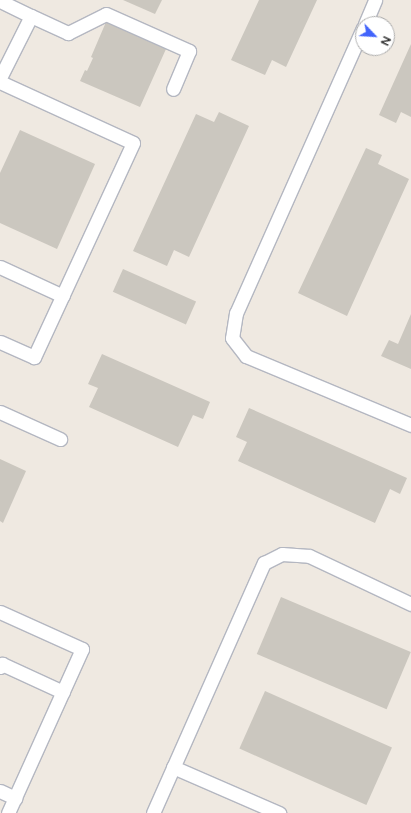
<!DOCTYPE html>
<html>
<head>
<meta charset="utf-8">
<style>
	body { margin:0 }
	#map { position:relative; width:411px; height:813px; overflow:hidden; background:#efe9e1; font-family:"Varela Round",sans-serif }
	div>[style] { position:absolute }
	.building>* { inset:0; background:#cbc7bf; transform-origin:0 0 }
	.roads { filter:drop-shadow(1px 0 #b4b7c1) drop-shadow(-1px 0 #b4b7c1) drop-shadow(0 1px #b4b7c1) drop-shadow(0 -1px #b4b7c1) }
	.service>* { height:13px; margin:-6.5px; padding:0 6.5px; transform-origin:6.5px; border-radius:6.5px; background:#fff }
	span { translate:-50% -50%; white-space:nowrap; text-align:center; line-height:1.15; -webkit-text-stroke:3.5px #fff; paint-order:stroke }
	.north { position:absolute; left:355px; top:16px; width:40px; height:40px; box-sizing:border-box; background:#fff; border:1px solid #ababab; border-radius:50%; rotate:115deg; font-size:11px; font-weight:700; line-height:16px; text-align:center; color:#2e2e2e }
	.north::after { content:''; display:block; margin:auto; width:14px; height:18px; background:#4264fb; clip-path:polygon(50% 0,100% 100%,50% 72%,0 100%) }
</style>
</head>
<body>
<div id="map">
	<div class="building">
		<i style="clip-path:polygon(123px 0,162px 0,155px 14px)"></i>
		<i style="clip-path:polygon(259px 0,317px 0,286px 67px,272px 60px,265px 75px,231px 60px)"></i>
		<i style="clip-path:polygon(106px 22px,166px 49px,140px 107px,80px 81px,85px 70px,87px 71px,93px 58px,91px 57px)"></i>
		<i style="clip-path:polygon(411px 44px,411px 117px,401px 112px,396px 123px,379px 115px)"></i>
		<i style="clip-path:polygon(219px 112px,249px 126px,189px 257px,174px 250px,167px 266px,133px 251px,196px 114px,214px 122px)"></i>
		<i style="clip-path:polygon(20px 130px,95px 164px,57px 249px,0 223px,0 173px)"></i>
		<i style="clip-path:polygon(366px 148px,382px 155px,378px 164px,409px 179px,347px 316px,298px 293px)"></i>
		<i style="left:123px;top:269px;width:80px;height:25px;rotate:24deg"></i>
		<i style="clip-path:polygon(411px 314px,411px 369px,381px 356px,389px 340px,398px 344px)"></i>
		<i style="clip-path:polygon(102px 354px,210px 402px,203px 419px,193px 415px,178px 447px,89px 407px,98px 388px,88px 384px)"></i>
		<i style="clip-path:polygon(249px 408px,407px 478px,400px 494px,390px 489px,375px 523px,238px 461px,247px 442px,236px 437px)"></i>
		<i style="clip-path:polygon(0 459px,26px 471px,3px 523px,0 521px)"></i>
		<i style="left:281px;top:597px;width:141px;height:62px;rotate:23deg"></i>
		<i style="left:265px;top:691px;width:139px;height:63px;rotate:24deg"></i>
	</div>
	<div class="roads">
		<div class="service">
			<i style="left:0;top:1px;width:34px;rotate:26deg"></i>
			<i style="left:31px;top:16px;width:69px;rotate:116.6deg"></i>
			<i style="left:31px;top:16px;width:41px;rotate:24.7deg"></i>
			<i style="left:68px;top:33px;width:42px;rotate:-26.6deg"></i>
			<i style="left:106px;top:14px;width:91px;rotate:24deg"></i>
			<i style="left:189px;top:51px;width:41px;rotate:112.8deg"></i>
			<i style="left:365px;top:24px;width:26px;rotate:-67deg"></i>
			<i style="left:363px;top:28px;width:312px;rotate:114deg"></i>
			<i style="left:236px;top:313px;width:25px;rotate:99deg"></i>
			<i style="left:232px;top:338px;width:23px;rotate:52deg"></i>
			<i style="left:246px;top:356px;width:179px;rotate:22.7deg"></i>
			<i style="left:0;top:82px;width:146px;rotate:24.6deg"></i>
			<i style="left:133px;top:143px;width:236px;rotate:114.8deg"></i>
			<i style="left:34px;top:357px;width:37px;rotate:-156deg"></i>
			<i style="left:0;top:267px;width:69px;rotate:24.7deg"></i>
			<i style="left:0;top:412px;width:66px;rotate:24.2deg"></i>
			<i style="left:0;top:612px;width:90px;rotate:24.3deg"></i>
			<i style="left:82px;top:649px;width:180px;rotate:114.3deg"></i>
			<i style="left:0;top:667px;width:4px;rotate:-56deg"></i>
			<i style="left:2px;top:664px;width:67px;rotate:24.7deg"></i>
			<i style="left:173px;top:767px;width:116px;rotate:23.5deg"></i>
			<i style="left:0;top:791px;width:17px;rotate:25deg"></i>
			<i style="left:153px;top:813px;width:274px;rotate:-66.1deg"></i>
			<i style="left:264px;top:563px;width:20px;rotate:-27deg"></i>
			<i style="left:282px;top:554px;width:27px;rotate:4deg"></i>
			<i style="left:309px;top:556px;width:113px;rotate:25.2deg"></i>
		</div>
	</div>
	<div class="north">N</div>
</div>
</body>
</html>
